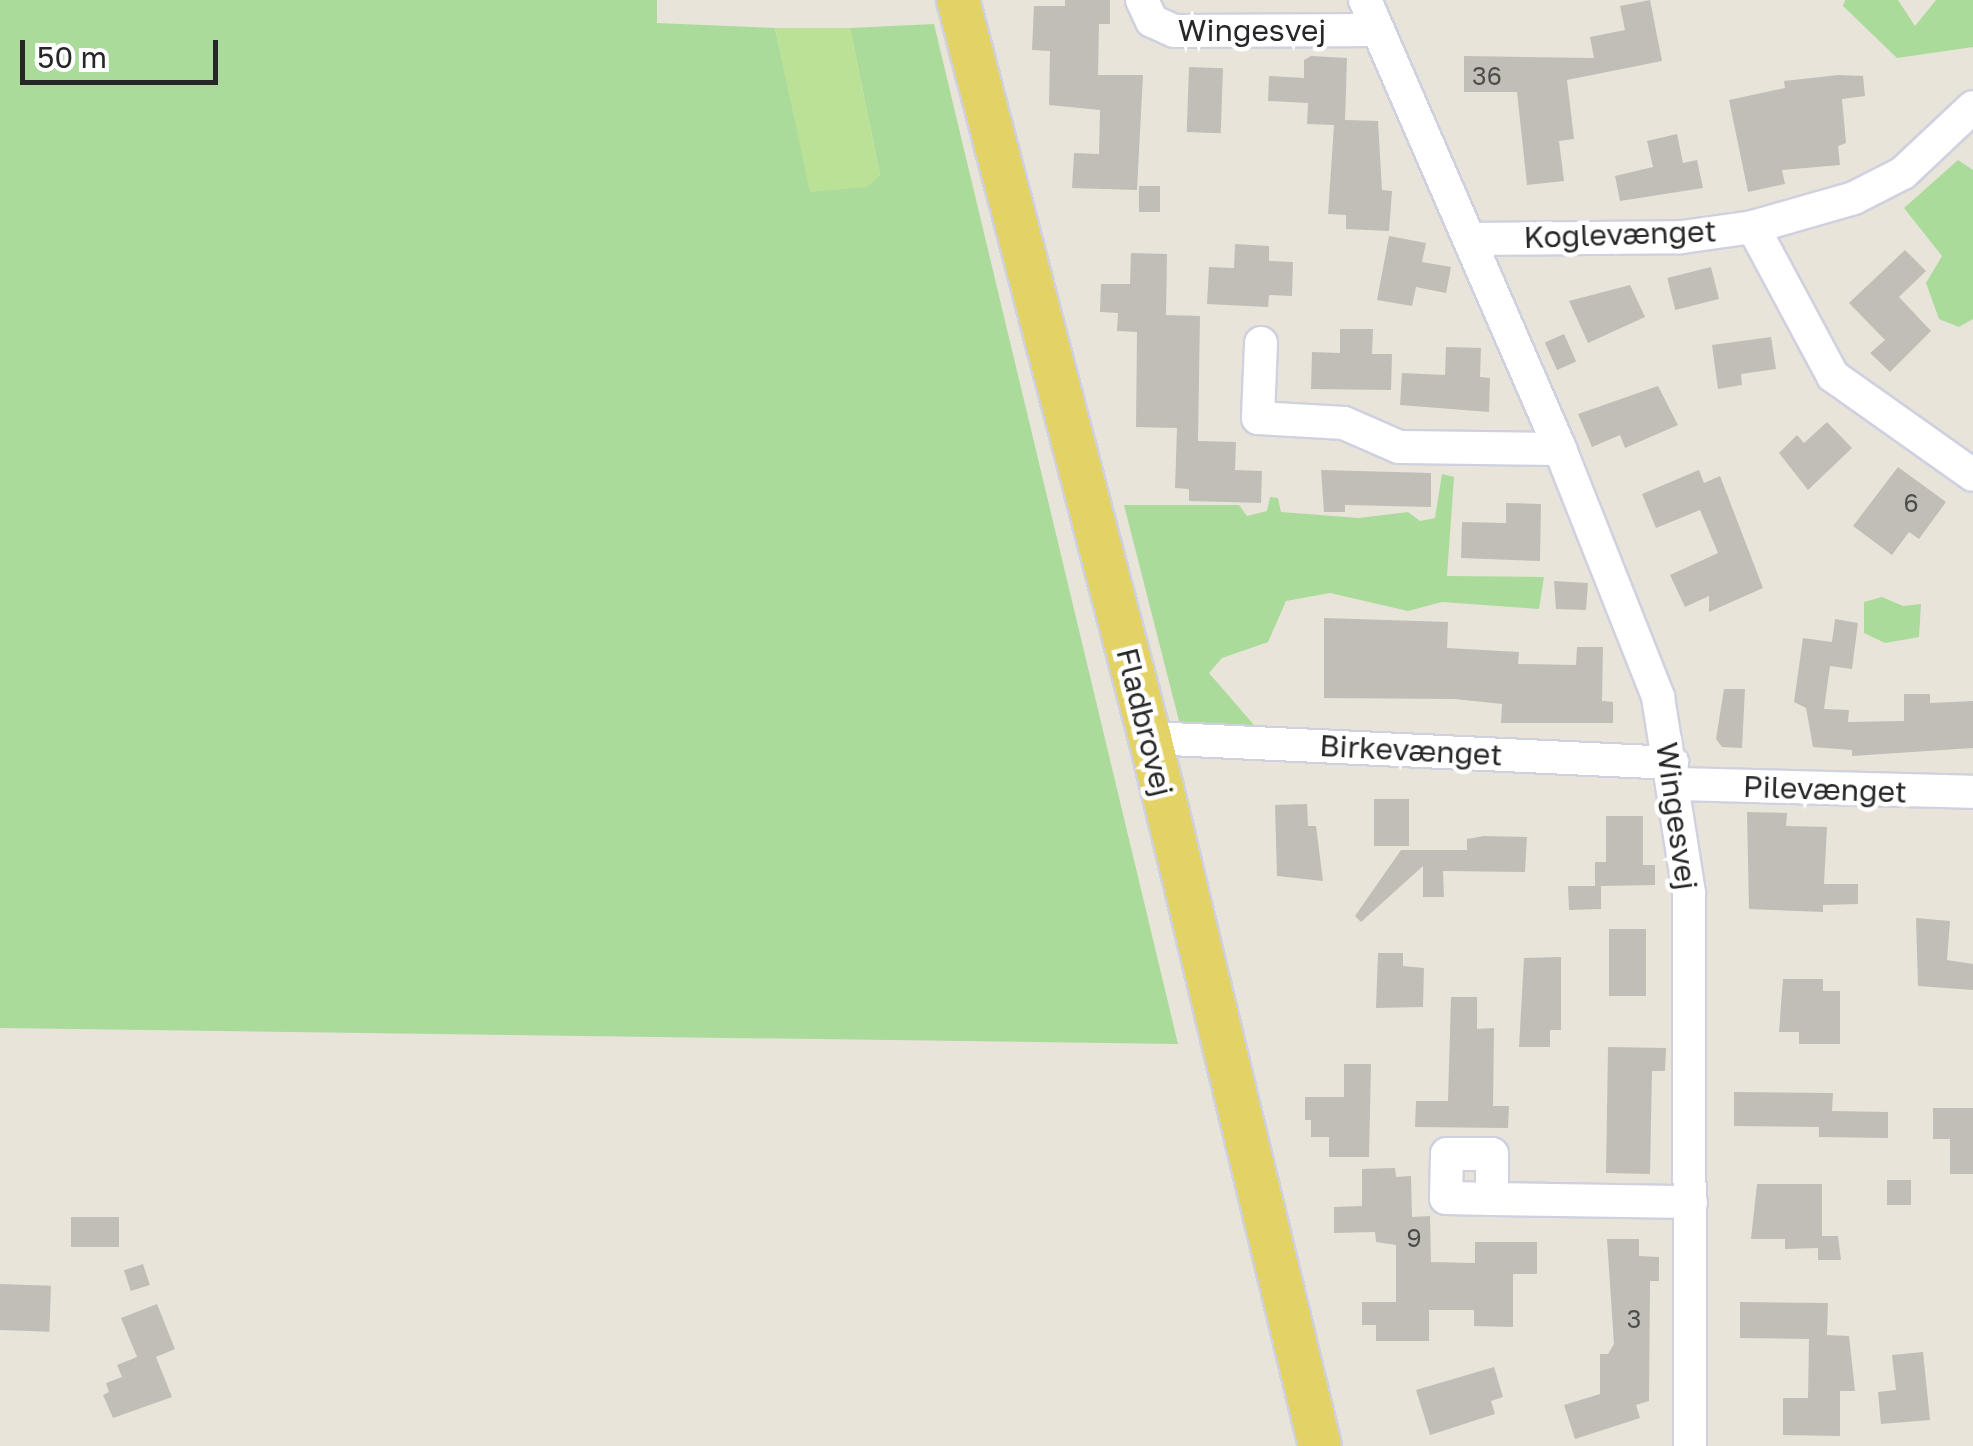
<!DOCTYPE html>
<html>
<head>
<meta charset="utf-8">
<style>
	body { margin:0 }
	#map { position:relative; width:1973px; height:1446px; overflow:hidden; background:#e9e4da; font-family:"Golos Text",sans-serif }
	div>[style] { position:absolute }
	.green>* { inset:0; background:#aadb9b }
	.pitch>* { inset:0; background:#bbe197 }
	.building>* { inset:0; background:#c1beb7; transform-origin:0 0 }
	.roads { filter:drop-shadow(2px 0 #d0d1df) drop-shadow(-2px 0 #d0d1df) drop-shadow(0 2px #d0d1df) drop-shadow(0 -2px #d0d1df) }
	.minor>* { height:32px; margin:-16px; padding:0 16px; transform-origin:16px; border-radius:16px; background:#fff }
	.major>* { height:42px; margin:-21px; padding:0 21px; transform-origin:21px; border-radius:21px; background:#e3d265 }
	span { translate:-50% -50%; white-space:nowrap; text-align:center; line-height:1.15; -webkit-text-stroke:9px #fff; paint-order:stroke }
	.number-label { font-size:25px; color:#4e4d4b }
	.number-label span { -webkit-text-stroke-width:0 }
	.street-label { font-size:30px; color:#272727 }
	.scale { position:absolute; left:20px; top:40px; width:198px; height:45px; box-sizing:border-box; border:5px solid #272727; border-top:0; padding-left:12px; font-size:30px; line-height:35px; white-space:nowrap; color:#272727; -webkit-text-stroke:8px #fff; paint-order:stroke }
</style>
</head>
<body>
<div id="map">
	<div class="green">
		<i style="clip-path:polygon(0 0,657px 0,657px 23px,775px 28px,811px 192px,880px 175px,850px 28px,934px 24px,1178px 1044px,0 1028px)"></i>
		<i style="clip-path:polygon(1845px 0,1898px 0,1915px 26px,1936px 0,1973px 0,1973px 47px,1897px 58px,1843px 6px)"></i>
		<i style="clip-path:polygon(1958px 160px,1973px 170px,1973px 319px,1959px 327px,1939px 319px,1926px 283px,1942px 256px,1904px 208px)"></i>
		<i style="clip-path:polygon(1442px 474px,1454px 477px,1447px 576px,1544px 577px,1539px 609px,1442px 602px,1408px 611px,1330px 593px,1286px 601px,1268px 642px,1222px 658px,1209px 673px,1254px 725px,1180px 725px,1124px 505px,1239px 505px,1247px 516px,1267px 511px,1270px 497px,1278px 498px,1281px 512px,1359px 518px,1408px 512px,1420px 521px,1435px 518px)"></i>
		<i style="clip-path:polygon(1882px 597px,1903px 606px,1921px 604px,1919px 637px,1885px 643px,1864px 633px,1864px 602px)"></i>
	</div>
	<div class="pitch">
		<i style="clip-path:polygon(775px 28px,850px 28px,880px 175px,867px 187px,810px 192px)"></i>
	</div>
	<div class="building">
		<i style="clip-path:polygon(1065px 0,1110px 0,1110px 24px,1099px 24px,1098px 75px,1143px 75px,1137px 190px,1072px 188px,1074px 153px,1099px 154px,1100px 110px,1049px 105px,1050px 51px,1032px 50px,1034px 6px,1065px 6px)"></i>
		<i style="clip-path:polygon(1650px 0,1662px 61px,1567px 80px,1574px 139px,1559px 141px,1564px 181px,1527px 185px,1517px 92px,1464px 92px,1464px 56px,1594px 58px,1590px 37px,1625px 30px,1620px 6px)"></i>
		<i style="clip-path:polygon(1311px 56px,1347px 58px,1345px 120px,1378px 121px,1382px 190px,1392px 191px,1389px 231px,1346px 229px,1346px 215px,1328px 214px,1334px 125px,1307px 124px,1308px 103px,1268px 101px,1269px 76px,1304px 78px,1304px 60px)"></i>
		<i style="left:1189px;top:67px;width:34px;height:65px;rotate:2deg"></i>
		<i style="clip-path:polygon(1838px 75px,1863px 76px,1865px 96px,1842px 99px,1846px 143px,1838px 146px,1840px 165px,1782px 170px,1785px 184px,1748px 192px,1729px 100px,1785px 88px,1784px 81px)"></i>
		<i style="clip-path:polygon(1677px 134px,1683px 163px,1697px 160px,1703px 188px,1620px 201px,1615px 176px,1653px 167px,1647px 141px)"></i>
		<i style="left:1139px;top:186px;width:21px;height:26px"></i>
		<i style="clip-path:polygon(1389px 236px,1426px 243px,1422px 262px,1451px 267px,1446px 293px,1416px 287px,1412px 306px,1377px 300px)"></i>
		<i style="clip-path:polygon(1235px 244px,1269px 246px,1269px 261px,1293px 262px,1292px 296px,1269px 295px,1268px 307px,1207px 304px,1209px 267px,1234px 268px)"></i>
		<i style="clip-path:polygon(1905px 250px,1926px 271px,1899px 297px,1931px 331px,1890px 372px,1870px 353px,1885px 340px,1849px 303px)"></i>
		<i style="clip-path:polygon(1131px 253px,1167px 254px,1166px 315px,1200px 316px,1198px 441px,1236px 442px,1235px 470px,1262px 471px,1261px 503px,1189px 501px,1189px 489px,1175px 488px,1177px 428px,1136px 427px,1137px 332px,1117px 331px,1118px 313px,1100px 312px,1101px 284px,1130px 284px)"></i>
		<i style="left:1711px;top:267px;width:33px;height:45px;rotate:76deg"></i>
		<i style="clip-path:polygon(1630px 285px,1645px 317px,1588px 343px,1569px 301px)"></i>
		<i style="clip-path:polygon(1340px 329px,1373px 329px,1372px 354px,1392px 354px,1391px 390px,1311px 389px,1312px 352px,1340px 353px)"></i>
		<i style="left:1564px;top:334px;width:30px;height:21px;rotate:66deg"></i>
		<i style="clip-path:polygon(1771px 337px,1776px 369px,1741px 374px,1742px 385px,1718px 389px,1712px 345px)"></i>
		<i style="clip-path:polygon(1446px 347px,1481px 348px,1480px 377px,1490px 378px,1489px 412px,1400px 405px,1402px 373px,1445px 375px)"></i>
		<i style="clip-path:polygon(1658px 386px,1678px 425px,1625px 448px,1620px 435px,1592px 447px,1578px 414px)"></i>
		<i style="clip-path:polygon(1827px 422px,1852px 448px,1808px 490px,1779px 453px,1797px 435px,1804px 443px)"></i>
		<i style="clip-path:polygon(1898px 467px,1946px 502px,1919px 539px,1909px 532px,1892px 555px,1853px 526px)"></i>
		<i style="clip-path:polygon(1321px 470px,1431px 473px,1431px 507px,1345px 505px,1345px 512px,1324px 512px)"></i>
		<i style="clip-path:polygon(1699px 470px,1704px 483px,1720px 476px,1763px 588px,1709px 612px,1709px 596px,1685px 607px,1670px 575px,1718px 553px,1700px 510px,1656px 528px,1642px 494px)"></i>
		<i style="clip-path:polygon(1506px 503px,1541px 504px,1540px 561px,1461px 558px,1462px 522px,1506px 523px)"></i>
		<i style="clip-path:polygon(1554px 581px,1588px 583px,1586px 610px,1556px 609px)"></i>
		<i style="clip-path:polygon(1324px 618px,1448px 622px,1447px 648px,1519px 652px,1518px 664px,1576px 665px,1577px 647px,1603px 647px,1602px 701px,1613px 702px,1613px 723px,1501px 723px,1502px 704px,1455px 699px,1324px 698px)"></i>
		<i style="clip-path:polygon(1835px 619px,1858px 623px,1852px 669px,1830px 666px,1824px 709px,1849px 710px,1848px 722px,1904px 721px,1904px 694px,1930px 694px,1930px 703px,1973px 701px,1973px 748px,1852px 756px,1852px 750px,1813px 747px,1806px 708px,1794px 702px,1803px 638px,1832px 642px)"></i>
		<i style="clip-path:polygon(1724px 689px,1745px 689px,1742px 748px,1722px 747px,1716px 739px)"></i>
		<i style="left:1374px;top:799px;width:35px;height:47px"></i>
		<i style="clip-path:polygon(1307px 804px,1308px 826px,1316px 826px,1323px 881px,1277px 876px,1275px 805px)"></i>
		<i style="clip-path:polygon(1747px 812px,1787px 813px,1786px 826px,1827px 827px,1824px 884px,1858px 884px,1858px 904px,1823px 905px,1823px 912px,1749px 909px)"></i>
		<i style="clip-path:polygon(1606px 816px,1643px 816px,1643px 865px,1655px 865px,1655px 885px,1601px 886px,1601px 909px,1569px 910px,1568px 886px,1595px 886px,1595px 862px,1606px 862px)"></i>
		<i style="clip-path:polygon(1484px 836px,1527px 837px,1525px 872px,1443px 871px,1444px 897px,1423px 897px,1423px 866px,1361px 922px,1355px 916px,1401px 850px,1467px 850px,1467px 839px)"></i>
		<i style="clip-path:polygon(1916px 918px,1950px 921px,1947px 960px,1973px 964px,1973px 990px,1918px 986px)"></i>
		<i style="left:1609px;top:929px;width:37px;height:67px"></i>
		<i style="clip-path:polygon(1378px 953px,1403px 953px,1403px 966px,1424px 968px,1423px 1007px,1376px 1008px)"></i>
		<i style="clip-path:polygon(1561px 957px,1561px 1030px,1550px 1030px,1550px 1047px,1519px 1047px,1524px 958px)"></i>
		<i style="clip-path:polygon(1783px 979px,1823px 979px,1823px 991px,1840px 991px,1840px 1044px,1799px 1044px,1799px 1032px,1779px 1032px)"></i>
		<i style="clip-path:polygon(1451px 997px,1477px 997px,1477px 1029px,1494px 1028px,1493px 1106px,1509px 1106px,1508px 1128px,1415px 1127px,1416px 1101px,1448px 1101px)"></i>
		<i style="clip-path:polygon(1608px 1047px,1666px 1048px,1665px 1071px,1652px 1071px,1650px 1174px,1606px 1173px)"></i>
		<i style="clip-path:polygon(1344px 1064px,1371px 1064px,1369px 1157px,1329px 1157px,1329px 1137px,1311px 1137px,1311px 1120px,1305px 1120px,1305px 1097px,1344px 1097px)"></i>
		<i style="clip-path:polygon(1734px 1092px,1833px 1093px,1832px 1111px,1888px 1112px,1888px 1138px,1819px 1137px,1819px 1127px,1734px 1126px)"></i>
		<i style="clip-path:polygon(1933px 1108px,1973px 1108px,1973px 1174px,1950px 1174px,1950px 1139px,1933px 1139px)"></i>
		<i style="clip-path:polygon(1395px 1168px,1396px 1177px,1411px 1176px,1412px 1217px,1430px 1216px,1431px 1262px,1475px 1263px,1475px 1242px,1537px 1242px,1537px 1274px,1513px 1274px,1513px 1327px,1474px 1326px,1474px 1310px,1429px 1310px,1429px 1341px,1376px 1341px,1376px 1325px,1362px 1325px,1362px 1302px,1396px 1302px,1396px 1245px,1376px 1242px,1375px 1232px,1334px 1233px,1334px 1207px,1362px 1206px,1362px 1169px)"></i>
		<i style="left:1887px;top:1180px;width:24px;height:25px"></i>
		<i style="clip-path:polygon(1757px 1184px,1822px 1184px,1822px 1236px,1838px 1236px,1841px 1260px,1818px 1260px,1818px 1248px,1785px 1249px,1785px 1239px,1751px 1239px)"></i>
		<i style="left:71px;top:1217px;width:48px;height:30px"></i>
		<i style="clip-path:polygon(1607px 1239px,1639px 1239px,1639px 1256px,1659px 1257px,1659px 1281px,1650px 1281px,1649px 1401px,1636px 1405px,1640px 1418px,1575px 1439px,1564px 1405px,1600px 1394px,1600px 1354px,1608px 1354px,1614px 1344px)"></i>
		<i style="left:143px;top:1264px;width:22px;height:20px;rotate:72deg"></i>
		<i style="left:0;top:1284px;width:51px;height:46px;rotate:2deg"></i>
		<i style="clip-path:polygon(1740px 1302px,1828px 1303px,1827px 1335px,1849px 1336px,1855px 1391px,1840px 1391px,1840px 1436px,1783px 1435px,1783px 1398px,1808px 1398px,1809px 1339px,1740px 1338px)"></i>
		<i style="clip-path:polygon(157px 1304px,175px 1349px,156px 1357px,172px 1397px,113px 1418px,103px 1395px,109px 1392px,106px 1383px,122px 1377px,117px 1365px,137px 1357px,121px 1318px)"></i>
		<i style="clip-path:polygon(1923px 1352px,1930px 1420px,1881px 1424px,1878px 1392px,1896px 1390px,1892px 1355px)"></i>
		<i style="clip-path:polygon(1494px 1367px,1503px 1397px,1491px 1401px,1495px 1414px,1430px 1435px,1416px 1390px)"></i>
	</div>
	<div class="roads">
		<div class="minor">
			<i style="left:1142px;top:0;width:23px;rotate:65deg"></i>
			<i style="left:1152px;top:21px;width:24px;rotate:24deg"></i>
			<i style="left:1174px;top:31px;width:204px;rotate:-0.3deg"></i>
			<i style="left:1365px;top:0;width:490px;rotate:66.5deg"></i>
			<i style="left:1560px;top:449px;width:267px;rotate:68.4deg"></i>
			<i style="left:1658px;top:697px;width:198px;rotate:81deg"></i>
			<i style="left:1689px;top:893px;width:553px;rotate:89.9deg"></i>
			<i style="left:1753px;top:227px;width:169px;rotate:61.8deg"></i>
			<i style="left:1833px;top:376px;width:171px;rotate:35.3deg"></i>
			<i style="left:1469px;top:239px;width:213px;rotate:-0.5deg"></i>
			<i style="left:1682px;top:237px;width:72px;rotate:-8deg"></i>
			<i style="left:1753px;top:227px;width:105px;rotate:-16deg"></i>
			<i style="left:1854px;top:198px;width:55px;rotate:-27deg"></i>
			<i style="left:1903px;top:173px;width:96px;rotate:-43.3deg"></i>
			<i style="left:1261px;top:343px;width:75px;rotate:92.3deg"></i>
			<i style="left:1258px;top:418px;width:86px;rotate:3.3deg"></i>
			<i style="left:1344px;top:423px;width:60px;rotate:23.6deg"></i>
			<i style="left:1399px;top:447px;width:161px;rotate:0.7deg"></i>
			<i style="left:1150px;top:738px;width:523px;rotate:2.74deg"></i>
			<i style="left:1676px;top:784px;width:297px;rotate:1.5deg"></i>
			<i style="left:1492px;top:1199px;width:45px;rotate:-90deg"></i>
			<i style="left:1492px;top:1154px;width:45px;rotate:180deg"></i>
			<i style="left:1447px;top:1154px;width:44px;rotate:91.3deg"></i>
			<i style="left:1446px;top:1198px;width:46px;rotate:1.2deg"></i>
			<i style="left:1492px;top:1199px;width:199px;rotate:0.9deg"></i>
		</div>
		<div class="major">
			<i style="left:958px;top:0;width:763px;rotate:75.42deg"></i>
			<i style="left:1150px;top:738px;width:728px;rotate:76.5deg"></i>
		</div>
	</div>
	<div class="number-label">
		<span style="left:1487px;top:76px">36</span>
		<span style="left:1911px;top:503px">6</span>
		<span style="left:1414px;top:1238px">9</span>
		<span style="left:1634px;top:1319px">3</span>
	</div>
	<div class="street-label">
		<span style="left:1252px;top:30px">Wingesvej</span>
		<span style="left:1620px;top:234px;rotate:-2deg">Koglevænget</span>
		<span style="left:1145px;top:722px;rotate:76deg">Fladbrovej</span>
		<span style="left:1411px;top:750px;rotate:3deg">Birkevænget</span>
		<span style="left:1825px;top:789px;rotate:2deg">Pilevænget</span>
		<span style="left:1677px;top:816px;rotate:82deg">Wingesvej</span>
	</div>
	<div class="scale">50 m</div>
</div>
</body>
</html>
